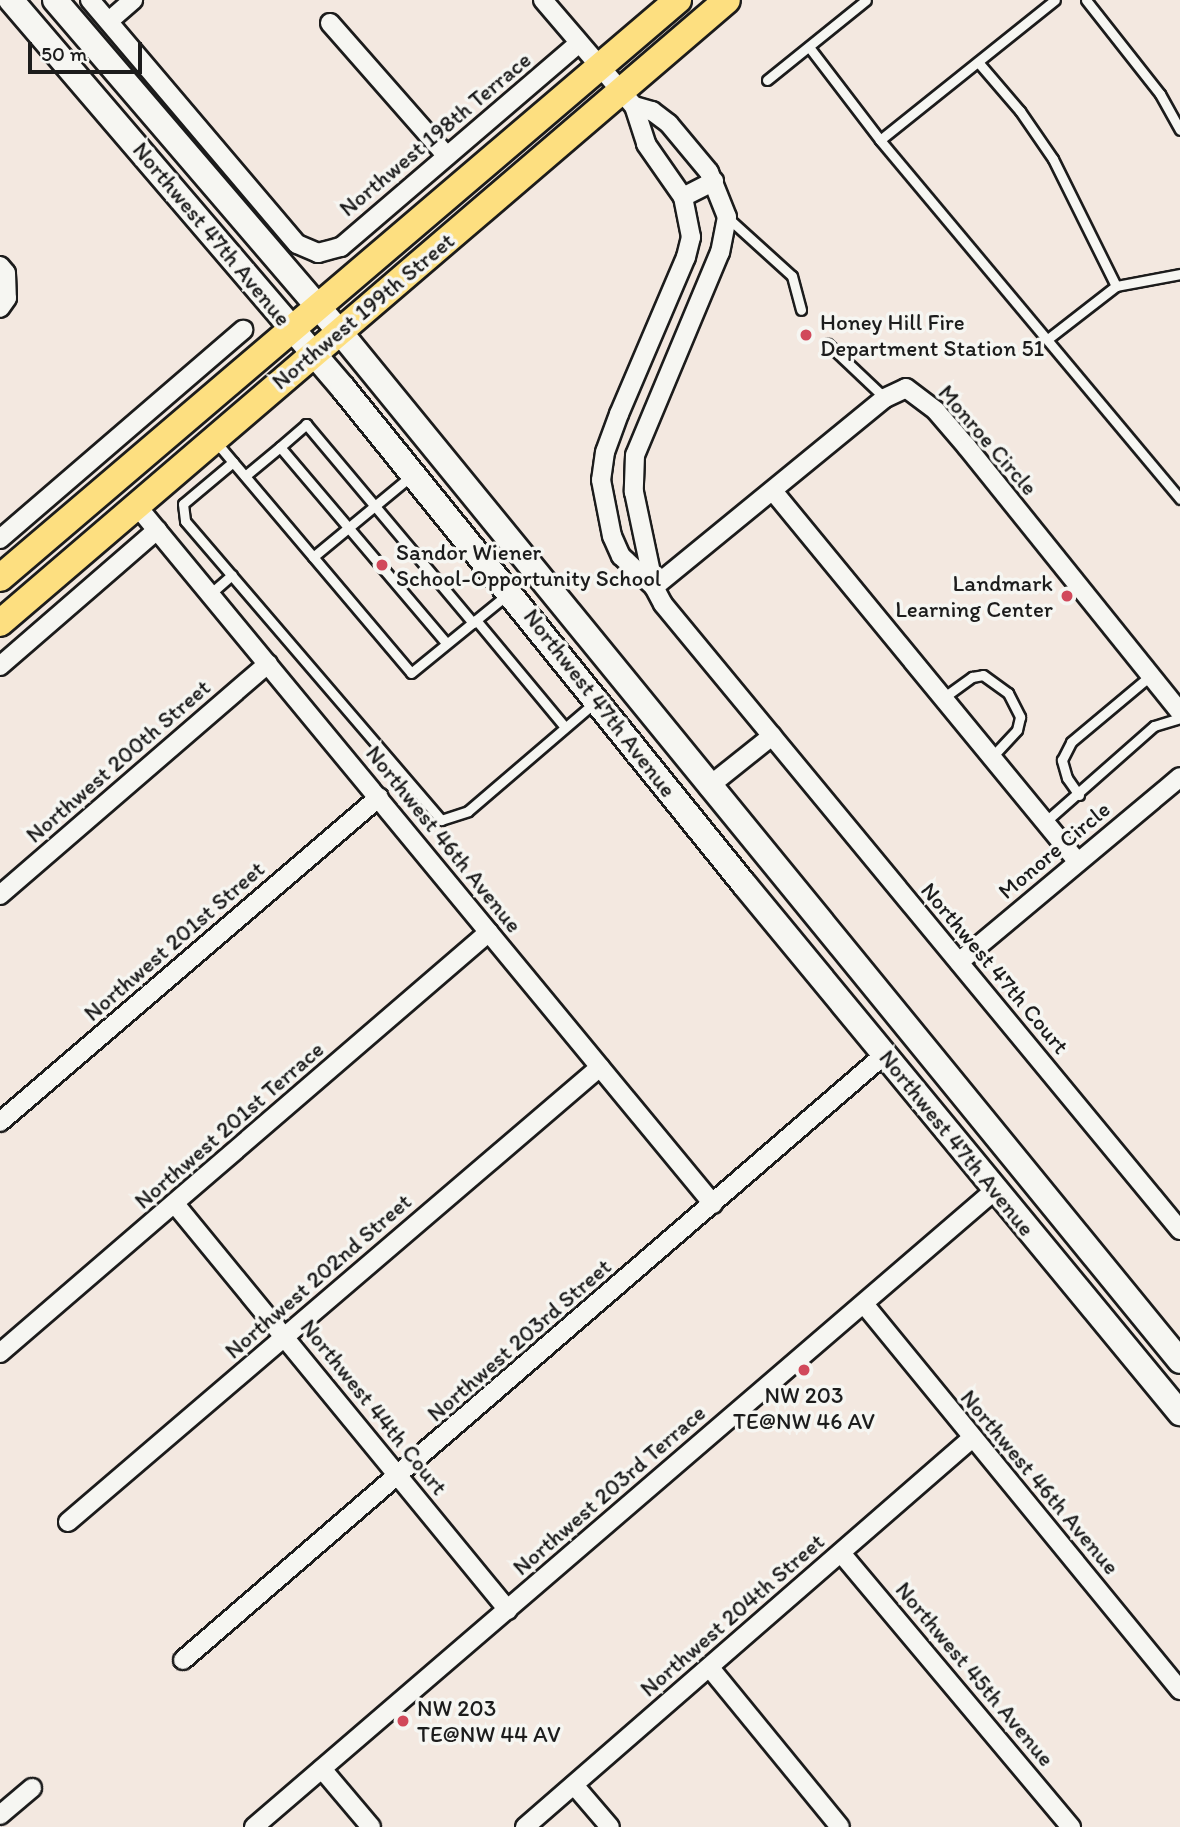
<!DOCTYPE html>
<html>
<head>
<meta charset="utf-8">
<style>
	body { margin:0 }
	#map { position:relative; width:1180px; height:1827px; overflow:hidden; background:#f3e8e0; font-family:Itim,sans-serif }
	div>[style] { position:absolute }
	.roads { filter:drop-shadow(2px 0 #1c1c1c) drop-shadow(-2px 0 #1c1c1c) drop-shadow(0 2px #1c1c1c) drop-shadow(0 -2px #1c1c1c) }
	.lane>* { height:9px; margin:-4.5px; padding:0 4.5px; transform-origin:4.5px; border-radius:4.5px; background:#f6f6f2 }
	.street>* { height:18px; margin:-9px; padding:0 9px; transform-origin:9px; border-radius:9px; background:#f6f6f2 }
	.secondary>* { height:24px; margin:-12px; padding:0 12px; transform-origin:12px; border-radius:12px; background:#f6f6f2 }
	.primary>* { height:26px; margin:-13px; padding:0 13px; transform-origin:13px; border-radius:13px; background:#fddf80 }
	.dots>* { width:19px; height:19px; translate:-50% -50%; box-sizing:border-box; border:4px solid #f6f6f2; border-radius:50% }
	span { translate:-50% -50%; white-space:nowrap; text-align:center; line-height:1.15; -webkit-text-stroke:7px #f6f6f2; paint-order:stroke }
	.street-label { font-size:23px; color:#1c1c1c }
	.poi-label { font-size:23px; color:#1c1c1c }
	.left { translate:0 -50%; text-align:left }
	.right { translate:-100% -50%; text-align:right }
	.scale { position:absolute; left:28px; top:42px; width:114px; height:32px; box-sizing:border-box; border:4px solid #1c1c1c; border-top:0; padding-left:9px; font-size:21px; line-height:24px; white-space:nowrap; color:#1c1c1c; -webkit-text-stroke:5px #f6f6f2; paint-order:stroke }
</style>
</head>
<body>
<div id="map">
	<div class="roads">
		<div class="lane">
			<i style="left:1086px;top:0;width:120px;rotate:51.8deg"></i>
			<i style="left:1160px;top:94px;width:41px;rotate:60.9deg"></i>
			<i style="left:809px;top:47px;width:117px;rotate:52.6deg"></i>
			<i style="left:880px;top:140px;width:468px;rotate:50.1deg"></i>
			<i style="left:978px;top:62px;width:65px;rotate:49.4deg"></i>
			<i style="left:1020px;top:111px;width:58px;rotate:55.5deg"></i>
			<i style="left:1053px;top:159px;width:142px;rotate:63.6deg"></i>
			<i style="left:767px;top:80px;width:127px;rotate:-38.9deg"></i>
			<i style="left:880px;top:140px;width:224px;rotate:-38.7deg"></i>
			<i style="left:728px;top:218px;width:86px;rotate:42.2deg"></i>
			<i style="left:792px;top:276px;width:35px;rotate:75deg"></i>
			<i style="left:1049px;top:338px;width:85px;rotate:-37.8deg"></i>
			<i style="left:1116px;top:286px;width:65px;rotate:-10.6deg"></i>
			<i style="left:828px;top:344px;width:79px;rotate:43.5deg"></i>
			<i style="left:216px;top:442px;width:302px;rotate:49.8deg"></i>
			<i style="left:411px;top:673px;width:125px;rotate:-39.2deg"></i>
			<i style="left:280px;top:447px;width:35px;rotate:-41deg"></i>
			<i style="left:306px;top:424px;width:260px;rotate:50deg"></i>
			<i style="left:233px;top:462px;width:65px;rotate:140deg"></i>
			<i style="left:183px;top:504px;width:17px;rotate:83deg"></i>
			<i style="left:185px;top:521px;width:394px;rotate:49.4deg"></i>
			<i style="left:441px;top:820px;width:28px;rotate:-18deg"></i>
			<i style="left:468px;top:811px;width:167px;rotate:-40.6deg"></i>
			<i style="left:245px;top:476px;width:45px;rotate:-39.6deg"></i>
			<i style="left:280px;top:447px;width:257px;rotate:49.7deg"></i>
			<i style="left:313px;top:557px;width:129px;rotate:-39.6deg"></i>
			<i style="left:210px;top:594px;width:29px;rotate:-41deg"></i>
			<i style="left:476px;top:620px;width:138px;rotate:50.3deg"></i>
			<i style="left:943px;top:698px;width:36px;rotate:-36deg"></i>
			<i style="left:972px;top:677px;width:11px;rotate:-10deg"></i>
			<i style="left:983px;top:675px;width:31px;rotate:36deg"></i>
			<i style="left:1008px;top:693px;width:27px;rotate:63deg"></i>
			<i style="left:1020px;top:717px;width:13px;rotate:103deg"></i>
			<i style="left:1017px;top:730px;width:37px;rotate:133deg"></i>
			<i style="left:1079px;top:795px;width:21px;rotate:-125deg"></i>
			<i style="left:1067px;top:778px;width:19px;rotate:-106deg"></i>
			<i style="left:1062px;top:760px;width:20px;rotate:-63deg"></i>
			<i style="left:1071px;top:742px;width:104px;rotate:-39.9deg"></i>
			<i style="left:1045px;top:822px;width:145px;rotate:-41.4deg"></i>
			<i style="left:1154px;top:726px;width:27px;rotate:-17deg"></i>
		</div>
		<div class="street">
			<i style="left:90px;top:0;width:320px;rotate:49.7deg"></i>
			<i style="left:297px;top:244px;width:23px;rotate:23deg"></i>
			<i style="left:318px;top:253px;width:24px;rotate:-15deg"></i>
			<i style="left:341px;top:247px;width:313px;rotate:-40.6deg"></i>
			<i style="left:543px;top:0;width:140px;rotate:49.4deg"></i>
			<i style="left:634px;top:106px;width:19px;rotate:16deg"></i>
			<i style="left:652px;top:111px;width:21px;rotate:37deg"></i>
			<i style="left:669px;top:124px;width:62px;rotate:50.2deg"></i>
			<i style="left:709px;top:172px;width:48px;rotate:68.2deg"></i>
			<i style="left:727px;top:217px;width:36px;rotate:101deg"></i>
			<i style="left:720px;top:252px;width:220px;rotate:112.7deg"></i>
			<i style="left:635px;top:455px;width:37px;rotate:92deg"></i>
			<i style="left:634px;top:492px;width:97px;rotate:78.1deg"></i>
			<i style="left:654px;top:587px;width:19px;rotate:62deg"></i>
			<i style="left:663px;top:604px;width:812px;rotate:50.45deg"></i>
			<i style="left:109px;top:21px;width:32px;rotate:-41deg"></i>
			<i style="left:330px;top:23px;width:177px;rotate:48.7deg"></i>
			<i style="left:634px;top:106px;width:40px;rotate:72deg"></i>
			<i style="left:646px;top:144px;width:65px;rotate:55.1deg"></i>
			<i style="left:683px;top:197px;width:41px;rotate:78.7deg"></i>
			<i style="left:691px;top:237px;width:21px;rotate:104deg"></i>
			<i style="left:686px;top:257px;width:171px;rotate:113.1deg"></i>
			<i style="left:619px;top:414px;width:40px;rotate:110.2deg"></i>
			<i style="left:605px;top:452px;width:28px;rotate:98deg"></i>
			<i style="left:601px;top:480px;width:57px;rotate:78.9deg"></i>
			<i style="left:612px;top:536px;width:22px;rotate:66deg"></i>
			<i style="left:621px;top:556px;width:45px;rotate:43.2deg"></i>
			<i style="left:683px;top:197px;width:35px;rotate:-27deg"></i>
			<i style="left:0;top:266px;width:9px;rotate:49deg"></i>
			<i style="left:6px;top:273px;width:25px;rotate:88deg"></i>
			<i style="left:7px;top:298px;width:12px;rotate:125deg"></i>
			<i style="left:773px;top:491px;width:480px;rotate:50.6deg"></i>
			<i style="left:137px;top:506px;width:905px;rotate:50.47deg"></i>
			<i style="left:0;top:539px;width:321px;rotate:-40.7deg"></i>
			<i style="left:654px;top:587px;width:298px;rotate:-39.3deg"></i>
			<i style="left:885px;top:398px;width:23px;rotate:-25deg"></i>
			<i style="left:906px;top:388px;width:38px;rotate:37deg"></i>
			<i style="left:936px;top:411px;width:48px;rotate:49.3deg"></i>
			<i style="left:967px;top:447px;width:340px;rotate:51.2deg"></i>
			<i style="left:0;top:666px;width:208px;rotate:-40.9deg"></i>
			<i style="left:708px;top:787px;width:82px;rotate:-38.6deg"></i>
			<i style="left:0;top:895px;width:354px;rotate:-40.8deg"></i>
			<i style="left:959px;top:962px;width:288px;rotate:-39.9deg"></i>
			<i style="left:0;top:1122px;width:499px;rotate:-40.6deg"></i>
			<i style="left:175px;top:1204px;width:525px;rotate:50.64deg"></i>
			<i style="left:864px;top:1304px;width:499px;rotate:50.7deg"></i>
			<i style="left:0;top:1353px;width:645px;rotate:-40.73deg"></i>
			<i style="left:68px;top:1522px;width:700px;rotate:-40.54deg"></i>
			<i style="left:841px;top:1553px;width:358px;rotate:50deg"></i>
			<i style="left:183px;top:1660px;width:926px;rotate:-40.8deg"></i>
			<i style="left:710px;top:1668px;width:205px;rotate:50.7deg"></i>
			<i style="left:322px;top:1769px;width:76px;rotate:49.8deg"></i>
			<i style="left:574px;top:1785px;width:55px;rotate:49.4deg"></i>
			<i style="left:0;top:1815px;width:42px;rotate:-40.2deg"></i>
			<i style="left:254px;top:1827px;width:977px;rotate:-40.68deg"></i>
			<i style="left:525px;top:1827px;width:591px;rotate:-41.02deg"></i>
		</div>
		<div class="secondary">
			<i style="left:11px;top:0;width:511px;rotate:49.45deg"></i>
			<i style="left:343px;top:388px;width:638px;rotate:51.05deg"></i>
			<i style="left:744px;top:884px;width:686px;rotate:50.5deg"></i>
			<i style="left:55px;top:0;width:438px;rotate:49.4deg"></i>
			<i style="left:340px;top:332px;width:1328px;rotate:50.77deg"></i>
		</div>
		<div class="primary">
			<i style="left:0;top:578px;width:891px;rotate:-40.45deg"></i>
			<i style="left:0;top:623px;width:957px;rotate:-40.59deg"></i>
		</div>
	</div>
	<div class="dots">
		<i style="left:806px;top:335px;background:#d1495b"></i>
		<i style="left:382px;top:565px;background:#d1495b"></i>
		<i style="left:1067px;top:596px;background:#d1495b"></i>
		<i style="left:804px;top:1370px;background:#d1495b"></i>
		<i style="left:403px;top:1721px;background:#d1495b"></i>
	</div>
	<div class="street-label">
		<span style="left:435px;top:134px;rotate:-40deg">Northwest 198th Terrace</span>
		<span style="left:212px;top:234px;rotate:50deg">Northwest 47th Avenue</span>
		<span style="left:363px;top:311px;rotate:-40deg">Northwest 199th Street</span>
		<span style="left:988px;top:440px;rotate:49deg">Monroe Circle</span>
		<span style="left:600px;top:703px;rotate:52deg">Northwest 47th Avenue</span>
		<span style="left:118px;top:761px;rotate:-41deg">Northwest 200th Street</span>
		<span style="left:444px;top:839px;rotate:51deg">Northwest 46th Avenue</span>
		<span style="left:1054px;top:850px;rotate:-40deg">Monore Circle</span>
		<span style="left:174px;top:941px;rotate:-41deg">Northwest 201st Street</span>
		<span style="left:995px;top:968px;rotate:50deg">Northwest 47th Court</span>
		<span style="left:229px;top:1125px;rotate:-41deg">Northwest 201st Terrace</span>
		<span style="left:957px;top:1143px;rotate:51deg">Northwest 47th Avenue</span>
		<span style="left:318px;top:1276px;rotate:-41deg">Northwest 202nd Street</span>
		<span style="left:519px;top:1340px;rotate:-41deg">Northwest 203rd Street</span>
		<span style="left:374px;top:1407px;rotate:51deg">Northwest 44th Court</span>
		<span style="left:1040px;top:1482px;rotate:50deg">Northwest 46th Avenue</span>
		<span style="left:609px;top:1490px;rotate:-41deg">Northwest 203rd Terrace</span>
		<span style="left:732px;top:1615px;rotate:-41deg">Northwest 204th Street</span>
		<span style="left:975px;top:1674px;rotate:50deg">Northwest 45th Avenue</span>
	</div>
	<div class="poi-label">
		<span class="left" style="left:820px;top:335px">Honey Hill Fire<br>Department Station 51</span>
		<span class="left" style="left:396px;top:565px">Sandor Wiener<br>School-Opportunity School</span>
		<span class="right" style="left:1053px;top:596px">Landmark<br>Learning Center</span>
		<span style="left:804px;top:1408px">NW 203<br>TE@NW 46 AV</span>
		<span class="left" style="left:417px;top:1721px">NW 203<br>TE@NW 44 AV</span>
	</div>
	<div class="scale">50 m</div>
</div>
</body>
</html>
